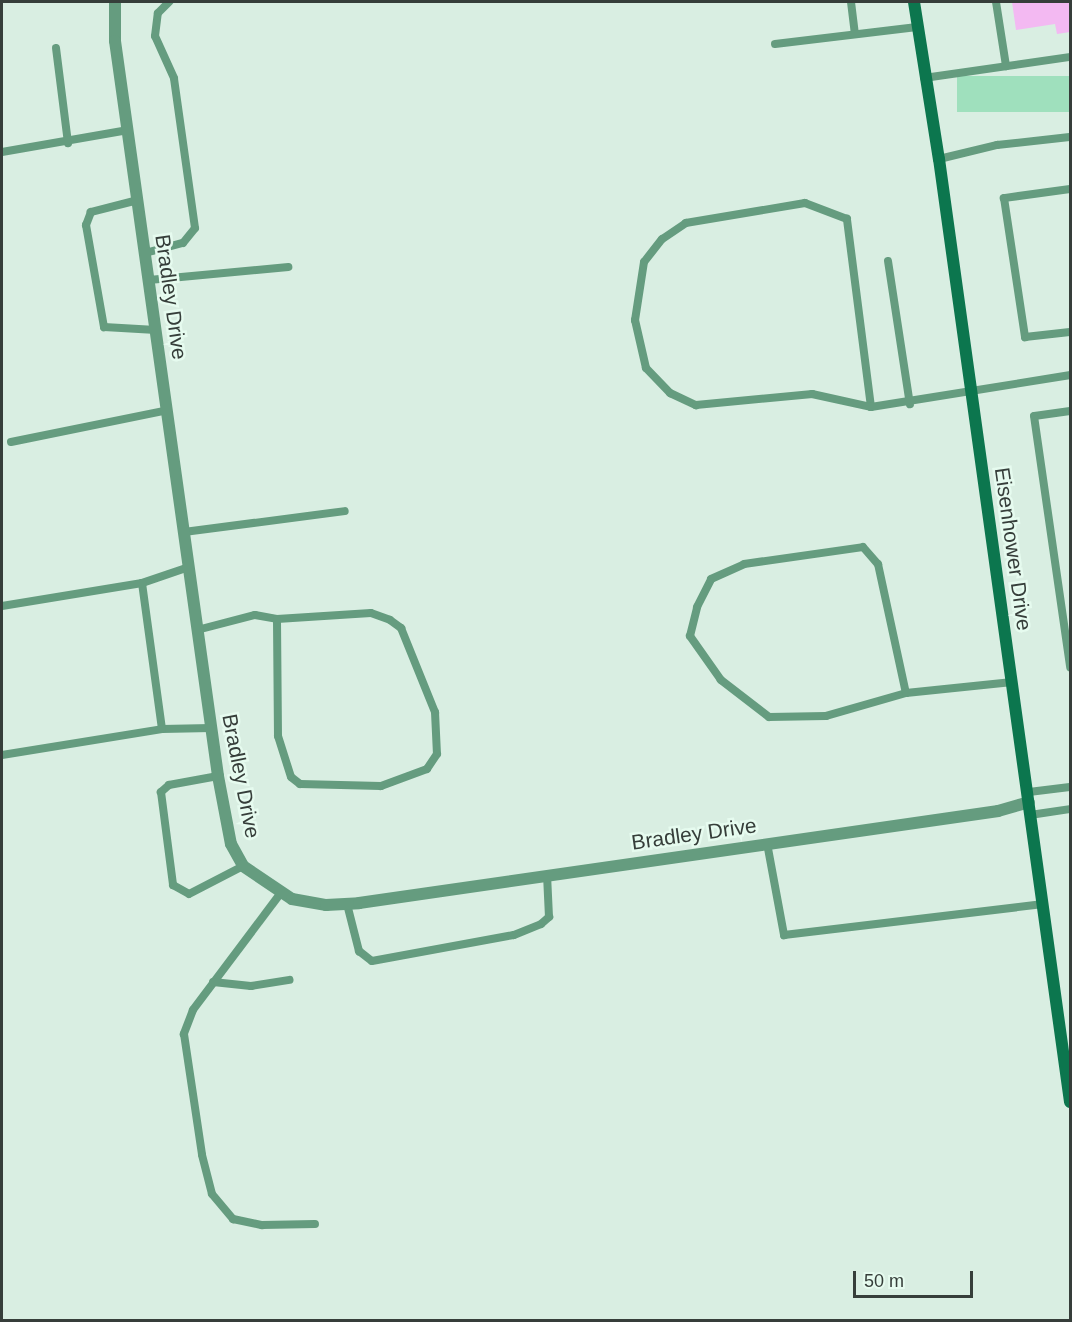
<!DOCTYPE html>
<html>
<head>
<meta charset="utf-8">
<style>
	body { margin:0 }
	#map { position:relative; width:1072px; height:1322px; overflow:hidden; background:#d9eee2; font-family:Arial,sans-serif }
	div>[style] { position:absolute }
	.green>* { inset:0; background:#9fe0bd; transform-origin:0 0 }
	.building>* { inset:0; background:#f3b9f2 }
	.lane>* { height:8px; margin:-4px; padding:0 4px; transform-origin:4px; border-radius:4px; background:#659c7f }
	.street>* { height:12px; margin:-6px; padding:0 6px; transform-origin:6px; border-radius:6px; background:#659c7f }
	.secondary>* { height:12px; margin:-6px; padding:0 6px; transform-origin:6px; border-radius:6px; background:#0c764e }
	span { translate:-50% -50%; white-space:nowrap; text-align:center; line-height:1.15; -webkit-text-stroke:5px #e6fbef; paint-order:stroke }
	.street-label { font-size:21px; color:#363e3a }
	.frame { position:absolute; inset:0; border:3px solid #363e3a; pointer-events:none }
	.scale { position:absolute; left:853px; top:1271px; width:120px; height:27px; box-sizing:border-box; border:3px solid #363e3a; border-top:0; padding-left:8px; font-size:18px; line-height:21px; white-space:nowrap; color:#363e3a; -webkit-text-stroke:4px #e6fbef; paint-order:stroke }
</style>
</head>
<body>
<div id="map">
	<div class="green">
		<i style="left:1070px;top:76px;width:36px;height:113px;rotate:90deg"></i>
	</div>
	<div class="building">
		<i style="clip-path:polygon(1012px 2px,1070px 2px,1070px 32px,1057px 34px,1055px 24px,1016px 30px)"></i>
	</div>
	<div class="lane">
		<i style="left:851px;top:2px;width:32px;rotate:83deg"></i>
		<i style="left:996px;top:2px;width:65px;rotate:81.1deg"></i>
		<i style="left:775px;top:44px;width:143px;rotate:-6.8deg"></i>
		<i style="left:56px;top:48px;width:96px;rotate:82.8deg"></i>
		<i style="left:924px;top:78px;width:148px;rotate:-8.2deg"></i>
		<i style="left:2px;top:152px;width:128px;rotate:-9.9deg"></i>
		<i style="left:939px;top:159px;width:60px;rotate:-13.6deg"></i>
		<i style="left:997px;top:145px;width:73px;rotate:-6.3deg"></i>
		<i style="left:1070px;top:189px;width:67px;rotate:172.2deg"></i>
		<i style="left:1004px;top:198px;width:141px;rotate:81.4deg"></i>
		<i style="left:1025px;top:337px;width:45px;rotate:-6.3deg"></i>
		<i style="left:138px;top:200px;width:49px;rotate:165.7deg"></i>
		<i style="left:91px;top:212px;width:14px;rotate:111deg"></i>
		<i style="left:86px;top:225px;width:104px;rotate:80deg"></i>
		<i style="left:104px;top:327px;width:52px;rotate:3.3deg"></i>
		<i style="left:145px;top:253px;width:39px;rotate:-15deg"></i>
		<i style="left:183px;top:243px;width:19px;rotate:-51deg"></i>
		<i style="left:195px;top:228px;width:151px;rotate:-98deg"></i>
		<i style="left:174px;top:78px;width:46px;rotate:-114.3deg"></i>
		<i style="left:155px;top:36px;width:23px;rotate:-83deg"></i>
		<i style="left:158px;top:13px;width:16px;rotate:-45deg"></i>
		<i style="left:888px;top:261px;width:145px;rotate:81.3deg"></i>
		<i style="left:149px;top:280px;width:140px;rotate:-5.3deg"></i>
		<i style="left:871px;top:407px;width:190px;rotate:-97.3deg"></i>
		<i style="left:847px;top:219px;width:45px;rotate:-159.1deg"></i>
		<i style="left:805px;top:203px;width:121px;rotate:170.5deg"></i>
		<i style="left:686px;top:223px;width:29px;rotate:146deg"></i>
		<i style="left:662px;top:239px;width:29px;rotate:128deg"></i>
		<i style="left:644px;top:262px;width:59px;rotate:98.8deg"></i>
		<i style="left:635px;top:320px;width:49px;rotate:77.1deg"></i>
		<i style="left:646px;top:368px;width:35px;rotate:46deg"></i>
		<i style="left:670px;top:393px;width:29px;rotate:25deg"></i>
		<i style="left:696px;top:405px;width:117px;rotate:-5.4deg"></i>
		<i style="left:812px;top:394px;width:60px;rotate:12.4deg"></i>
		<i style="left:871px;top:407px;width:202px;rotate:-9.1deg"></i>
		<i style="left:1070px;top:411px;width:36px;rotate:172deg"></i>
		<i style="left:1034px;top:416px;width:254px;rotate:81.8deg"></i>
		<i style="left:11px;top:442px;width:160px;rotate:-11.5deg"></i>
		<i style="left:184px;top:532px;width:162px;rotate:-7.4deg"></i>
		<i style="left:189px;top:567px;width:50px;rotate:161.2deg"></i>
		<i style="left:142px;top:583px;width:147px;rotate:82.2deg"></i>
		<i style="left:162px;top:729px;width:49px;rotate:-1.2deg"></i>
		<i style="left:2px;top:606px;width:142px;rotate:-9.3deg"></i>
		<i style="left:197px;top:630px;width:60px;rotate:-14.5deg"></i>
		<i style="left:255px;top:615px;width:22px;rotate:10deg"></i>
		<i style="left:277px;top:619px;width:94px;rotate:-3.7deg"></i>
		<i style="left:371px;top:613px;width:20px;rotate:20deg"></i>
		<i style="left:390px;top:620px;width:14px;rotate:36deg"></i>
		<i style="left:401px;top:628px;width:91px;rotate:68deg"></i>
		<i style="left:435px;top:712px;width:42px;rotate:87.3deg"></i>
		<i style="left:437px;top:754px;width:18px;rotate:124deg"></i>
		<i style="left:427px;top:769px;width:49px;rotate:159.7deg"></i>
		<i style="left:381px;top:786px;width:81px;rotate:-178.6deg"></i>
		<i style="left:300px;top:784px;width:11px;rotate:-142deg"></i>
		<i style="left:291px;top:777px;width:43px;rotate:-107.6deg"></i>
		<i style="left:278px;top:736px;width:117px;rotate:-90.5deg"></i>
		<i style="left:906px;top:693px;width:83px;rotate:164deg"></i>
		<i style="left:826px;top:716px;width:57px;rotate:179deg"></i>
		<i style="left:769px;top:717px;width:61px;rotate:-142.4deg"></i>
		<i style="left:721px;top:680px;width:54px;rotate:-125.2deg"></i>
		<i style="left:690px;top:636px;width:30px;rotate:-76deg"></i>
		<i style="left:697px;top:607px;width:31px;rotate:-63deg"></i>
		<i style="left:711px;top:579px;width:36px;rotate:-24deg"></i>
		<i style="left:744px;top:564px;width:120px;rotate:-8.1deg"></i>
		<i style="left:863px;top:547px;width:23px;rotate:49deg"></i>
		<i style="left:878px;top:564px;width:132px;rotate:77.8deg"></i>
		<i style="left:906px;top:693px;width:107px;rotate:-5.9deg"></i>
		<i style="left:2px;top:755px;width:162px;rotate:-9.2deg"></i>
		<i style="left:218px;top:776px;width:50px;rotate:169.6deg"></i>
		<i style="left:169px;top:785px;width:11px;rotate:139deg"></i>
		<i style="left:161px;top:792px;width:94px;rotate:82.6deg"></i>
		<i style="left:173px;top:885px;width:18px;rotate:29deg"></i>
		<i style="left:189px;top:894px;width:61px;rotate:-27.4deg"></i>
		<i style="left:1029px;top:792px;width:41px;rotate:-7deg"></i>
		<i style="left:1030px;top:815px;width:40px;rotate:-8.5deg"></i>
		<i style="left:767px;top:843px;width:94px;rotate:79.5deg"></i>
		<i style="left:784px;top:935px;width:261px;rotate:-6.8deg"></i>
		<i style="left:280px;top:894px;width:145px;rotate:126.9deg"></i>
		<i style="left:193px;top:1010px;width:26px;rotate:111deg"></i>
		<i style="left:184px;top:1034px;width:122px;rotate:81.5deg"></i>
		<i style="left:202px;top:1155px;width:40px;rotate:75.6deg"></i>
		<i style="left:212px;top:1194px;width:33px;rotate:50deg"></i>
		<i style="left:233px;top:1219px;width:30px;rotate:12deg"></i>
		<i style="left:262px;top:1225px;width:53px;rotate:-1.1deg"></i>
		<i style="left:347px;top:904px;width:49px;rotate:75.7deg"></i>
		<i style="left:359px;top:951px;width:16px;rotate:38deg"></i>
		<i style="left:372px;top:961px;width:144px;rotate:-10.4deg"></i>
		<i style="left:514px;top:935px;width:29px;rotate:-22deg"></i>
		<i style="left:541px;top:924px;width:11px;rotate:-41deg"></i>
		<i style="left:549px;top:917px;width:42px;rotate:-92.7deg"></i>
		<i style="left:213px;top:982px;width:38px;rotate:6deg"></i>
		<i style="left:251px;top:986px;width:39px;rotate:-9deg"></i>
	</div>
	<div class="street">
		<i style="left:115px;top:2px;width:39px;rotate:90deg"></i>
		<i style="left:115px;top:41px;width:742px;rotate:82.02deg"></i>
		<i style="left:218px;top:776px;width:69px;rotate:79.2deg"></i>
		<i style="left:231px;top:844px;width:25px;rotate:61deg"></i>
		<i style="left:243px;top:866px;width:59px;rotate:34deg"></i>
		<i style="left:292px;top:899px;width:35px;rotate:10deg"></i>
		<i style="left:326px;top:905px;width:33px;rotate:-3deg"></i>
		<i style="left:359px;top:903px;width:646px;rotate:-8.19deg"></i>
		<i style="left:998px;top:811px;width:32px;rotate:-16deg"></i>
	</div>
	<div class="secondary">
		<i style="left:914px;top:2px;width:159px;rotate:81deg"></i>
		<i style="left:939px;top:159px;width:952px;rotate:82.09deg"></i>
	</div>
	<div class="street-label">
		<span style="left:171px;top:297px;rotate:82deg">Bradley Drive</span>
		<span style="left:1013px;top:549px;rotate:82deg">Eisenhower Drive</span>
		<span style="left:241px;top:776px;rotate:79deg">Bradley Drive</span>
		<span style="left:694px;top:834px;rotate:-8deg">Bradley Drive</span>
	</div>
	<div class="frame"></div>
	<div class="scale">50 m</div>
</div>
</body>
</html>
